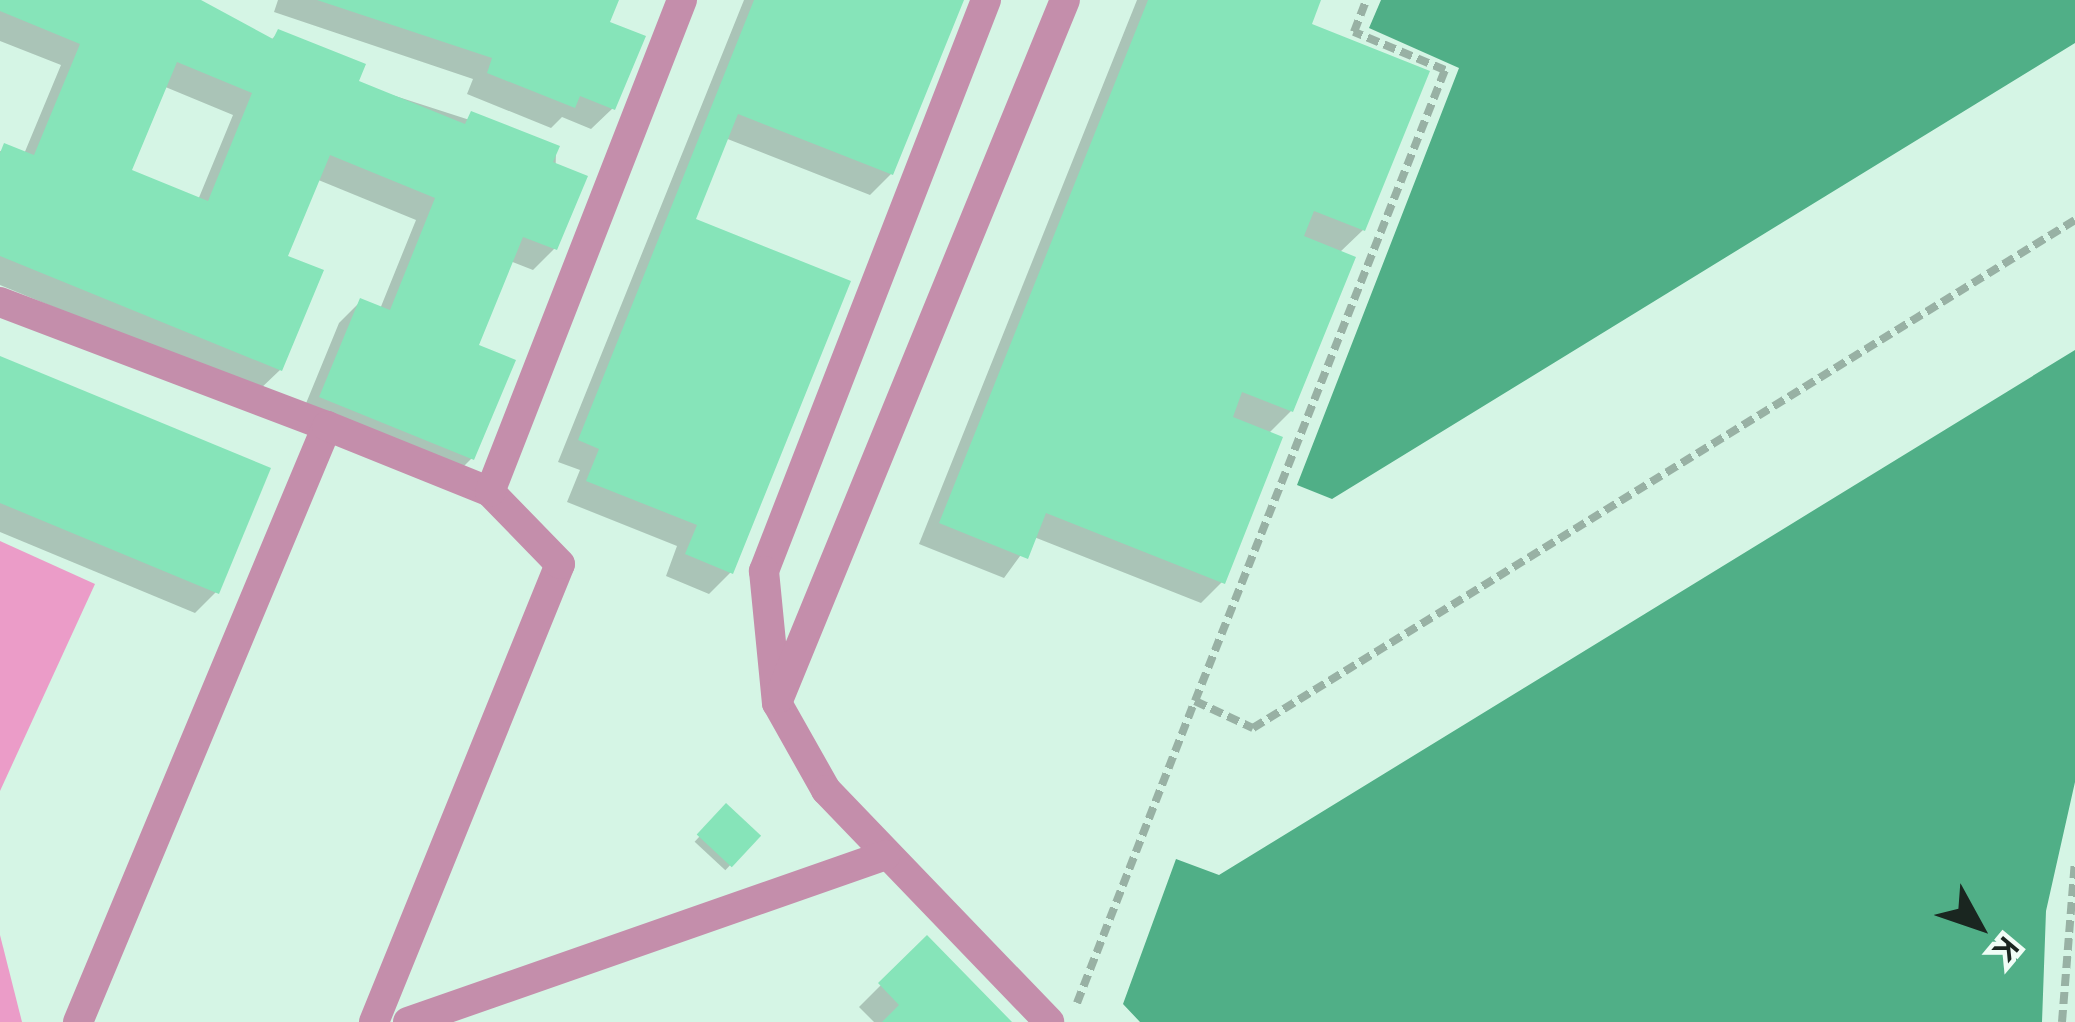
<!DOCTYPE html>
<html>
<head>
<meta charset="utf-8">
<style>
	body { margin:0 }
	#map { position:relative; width:2075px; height:1022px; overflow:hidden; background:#d5f5e5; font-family:Karla,sans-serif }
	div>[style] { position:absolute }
	.forest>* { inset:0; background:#eb9cc8 }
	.water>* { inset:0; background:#50af87 }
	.shadow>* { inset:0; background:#0003; transform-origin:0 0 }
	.building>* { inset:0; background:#86e4b9; transform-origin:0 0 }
	.path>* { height:8px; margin-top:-4px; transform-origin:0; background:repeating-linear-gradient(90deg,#98b1a4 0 12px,transparent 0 18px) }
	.minor>* { height:30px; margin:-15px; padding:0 15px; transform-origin:15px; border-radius:15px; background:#c48eab }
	span { translate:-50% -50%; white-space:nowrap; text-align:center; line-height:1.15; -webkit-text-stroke:9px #f0fdf6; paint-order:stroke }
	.north { position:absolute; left:1919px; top:866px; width:120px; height:120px; -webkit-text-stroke:9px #f0fdf6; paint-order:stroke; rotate:130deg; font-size:33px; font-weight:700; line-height:48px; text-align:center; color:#1a2620 }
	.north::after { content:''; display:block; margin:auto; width:42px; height:54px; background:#1a2620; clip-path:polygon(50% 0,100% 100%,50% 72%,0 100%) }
</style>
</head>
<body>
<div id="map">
	<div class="forest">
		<i style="clip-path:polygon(0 541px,95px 584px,0 791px)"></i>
		<i style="clip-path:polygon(0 935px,22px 1022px,0 1022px)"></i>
	</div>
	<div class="water">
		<i style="clip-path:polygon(1381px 0,2075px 0,2075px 43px,1332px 499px,1297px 485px,1459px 68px,1369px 28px)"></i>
		<i style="clip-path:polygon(2075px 350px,2075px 782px,2046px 911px,2042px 1022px,1140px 1022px,1123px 1004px,1176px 859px,1219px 875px)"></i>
	</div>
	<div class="shadow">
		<i style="clip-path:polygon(evenodd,0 0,198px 0,270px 41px,279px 32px,355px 83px,556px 148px,554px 249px,533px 270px,510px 261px,475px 347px,472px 458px,450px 480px,300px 418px,339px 323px,361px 301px,380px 309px,416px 220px,316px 179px,284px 258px,280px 370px,258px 391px,0 285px,0 151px,24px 154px,61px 65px,0 41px,0 0,163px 86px,233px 115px,198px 200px,128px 172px,163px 86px)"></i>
		<i style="clip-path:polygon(278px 0,616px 0,606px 23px,613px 108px,591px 129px,562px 117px,551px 128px,467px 94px,473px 79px,274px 12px)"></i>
		<i style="clip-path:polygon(744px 0,961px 0,891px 174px,870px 195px,725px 138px,692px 221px,731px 572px,709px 594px,666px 576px,677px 546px,567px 502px,580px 470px,558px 462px)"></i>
		<i style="clip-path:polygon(1137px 0,1318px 0,1308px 25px,1363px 230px,1339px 253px,1291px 411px,1268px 434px,1222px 582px,1201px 603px,1034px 537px,1004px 578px,919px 544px)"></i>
		<i style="clip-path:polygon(0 359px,216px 592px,195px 613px,0 532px)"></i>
		<i style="left:726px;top:808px;width:42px;height:46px;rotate:43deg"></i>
		<i style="clip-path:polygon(927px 939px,1008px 1022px,874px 1022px,859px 1007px)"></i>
	</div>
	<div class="building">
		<i style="clip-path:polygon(evenodd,0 0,201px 0,273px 39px,278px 29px,366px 64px,359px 81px,465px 124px,471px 111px,560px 146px,553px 162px,588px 176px,557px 250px,523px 237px,479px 345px,516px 360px,474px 460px,319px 397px,360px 298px,390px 310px,435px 198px,330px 155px,288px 256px,324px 270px,282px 371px,0 256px,0 153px,4px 143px,34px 155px,80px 44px,0 11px,0 0,177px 62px,252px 93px,208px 201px,132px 170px,177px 62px)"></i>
		<i style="clip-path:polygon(317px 0,619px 0,610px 22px,646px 36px,615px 110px,580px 96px,575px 108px,487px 73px,492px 58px)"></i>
		<i style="clip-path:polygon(754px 0,964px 0,893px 175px,738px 114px,696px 219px,851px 281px,733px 574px,685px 554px,697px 525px,586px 481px,599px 449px,578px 440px)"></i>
		<i style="clip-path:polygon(1148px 0,1321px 0,1312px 24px,1430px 71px,1365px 231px,1314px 211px,1304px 236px,1356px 257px,1293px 412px,1242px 392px,1233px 417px,1283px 437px,1225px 584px,1046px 513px,1028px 559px,939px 523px)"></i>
		<i style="clip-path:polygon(0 356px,271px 468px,219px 594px,0 503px)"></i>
		<i style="left:726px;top:803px;width:48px;height:43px;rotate:43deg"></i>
		<i style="clip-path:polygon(927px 935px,1012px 1022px,882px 1022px,899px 1005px,878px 983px)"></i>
	</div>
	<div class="path">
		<i style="left:1195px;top:701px;width:679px;rotate:-68.39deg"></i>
		<i style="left:1445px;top:70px;width:99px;rotate:-157.3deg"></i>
		<i style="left:1354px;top:32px;width:34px;rotate:-69deg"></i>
		<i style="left:1077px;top:1003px;width:324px;rotate:-68.7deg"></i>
		<i style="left:1195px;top:701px;width:64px;rotate:25deg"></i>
		<i style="left:1253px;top:728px;width:966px;rotate:-31.72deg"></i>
		<i style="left:2062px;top:1022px;width:161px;rotate:-85.4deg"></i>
	</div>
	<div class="minor">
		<i style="left:986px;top:0;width:613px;rotate:111.25deg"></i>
		<i style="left:764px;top:571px;width:133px;rotate:84.4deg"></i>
		<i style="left:777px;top:703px;width:100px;rotate:60.6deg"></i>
		<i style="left:826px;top:790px;width:322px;rotate:46.1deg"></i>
		<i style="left:0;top:302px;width:350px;rotate:20.8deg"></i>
		<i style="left:779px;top:698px;width:754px;rotate:-67.72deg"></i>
		<i style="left:78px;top:1022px;width:646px;rotate:-67.33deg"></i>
		<i style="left:327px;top:426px;width:176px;rotate:22deg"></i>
		<i style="left:374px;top:1022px;width:494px;rotate:-67.9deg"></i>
		<i style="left:560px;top:564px;width:100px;rotate:-134.2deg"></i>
		<i style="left:490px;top:492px;width:528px;rotate:-68.68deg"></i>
		<i style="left:408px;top:1022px;width:506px;rotate:-19.26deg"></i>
	</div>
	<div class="north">K</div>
</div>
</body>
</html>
